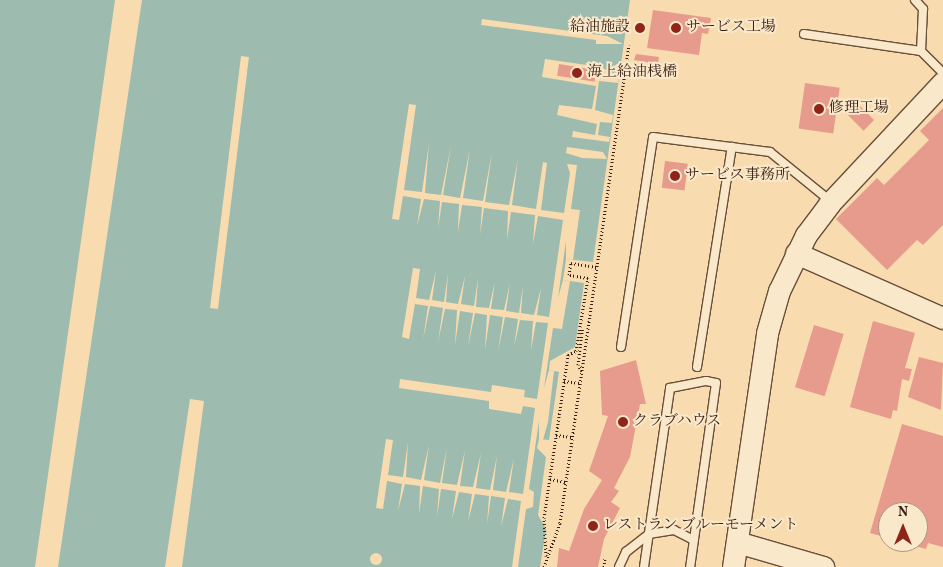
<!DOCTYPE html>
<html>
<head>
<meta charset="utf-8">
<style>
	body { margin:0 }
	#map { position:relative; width:943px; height:567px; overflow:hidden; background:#f8dcaf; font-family:Vollkorn,"Noto Serif JP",serif }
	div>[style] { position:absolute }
	.water>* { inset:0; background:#9dbbae }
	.pier>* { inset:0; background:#f8dcaf; transform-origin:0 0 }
	.round { border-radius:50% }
	.building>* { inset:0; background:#e79b8c; transform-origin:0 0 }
	.path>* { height:3px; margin-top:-1.5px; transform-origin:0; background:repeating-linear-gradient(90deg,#391e12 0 1px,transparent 0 3.5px) }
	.roads { filter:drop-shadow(1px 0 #694e39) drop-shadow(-1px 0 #694e39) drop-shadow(0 1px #694e39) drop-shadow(0 -1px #694e39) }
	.lane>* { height:8px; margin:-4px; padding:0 4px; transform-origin:4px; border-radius:4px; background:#fae8cb }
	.secondary>* { height:21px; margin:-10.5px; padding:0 10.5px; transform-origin:10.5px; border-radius:10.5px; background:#fae8cb }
	.dots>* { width:14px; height:14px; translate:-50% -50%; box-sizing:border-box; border:2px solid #fae8cb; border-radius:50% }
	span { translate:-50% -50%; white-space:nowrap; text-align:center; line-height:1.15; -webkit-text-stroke:4px #fae8cb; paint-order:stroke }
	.poi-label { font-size:15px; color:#391e12 }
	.right { translate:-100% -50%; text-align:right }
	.left { translate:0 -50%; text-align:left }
	.north { position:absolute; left:878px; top:502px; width:50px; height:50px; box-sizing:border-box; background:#fae8cb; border:1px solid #ad9781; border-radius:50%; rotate:0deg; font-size:14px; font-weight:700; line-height:20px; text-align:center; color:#391e12 }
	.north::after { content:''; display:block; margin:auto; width:18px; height:22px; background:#8f2418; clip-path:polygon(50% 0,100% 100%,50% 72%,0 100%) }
</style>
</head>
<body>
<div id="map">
	<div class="water">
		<i style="clip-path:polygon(0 0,630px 0,593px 262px,566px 259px,563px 280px,584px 283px,575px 347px,550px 361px,549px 370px,559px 372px,549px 440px,539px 439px,537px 448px,546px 457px,538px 515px,546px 529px,540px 567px,0 567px)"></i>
	</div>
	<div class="pier">
		<i style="clip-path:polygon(115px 0,142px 0,58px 567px,35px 567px)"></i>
		<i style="clip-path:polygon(482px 19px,607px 36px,623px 44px,596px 44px,596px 40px,481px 25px)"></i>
		<i style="left:241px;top:56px;width:8px;height:254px;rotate:7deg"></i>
		<i style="clip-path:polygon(545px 59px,601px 67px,619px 76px,618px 83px,599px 81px,595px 110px,613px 115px,612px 123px,600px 122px,598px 135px,610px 137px,609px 142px,572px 137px,573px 131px,595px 135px,597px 124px,557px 115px,559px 105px,592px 109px,596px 86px,542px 77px)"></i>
		<i style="clip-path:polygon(409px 104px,416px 105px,404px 190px,422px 192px,429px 143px,425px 193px,441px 195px,451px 146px,443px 195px,460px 198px,470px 149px,463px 198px,483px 201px,492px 152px,485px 202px,509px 205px,518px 159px,512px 205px,536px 209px,543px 162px,547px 163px,541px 210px,564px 213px,570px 173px,567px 164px,577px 165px,571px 209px,580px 210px,573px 260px,566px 259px,566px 241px,558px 298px,563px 280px,570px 281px,562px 329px,553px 328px,544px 388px,549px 370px,554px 371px,548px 422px,543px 440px,539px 439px,539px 421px,529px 489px,534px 492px,533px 507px,526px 509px,518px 567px,512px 567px,521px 501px,508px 499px,501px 527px,505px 498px,491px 496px,487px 525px,489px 496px,475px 494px,468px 522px,472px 494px,459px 492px,452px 519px,456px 491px,441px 489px,437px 517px,439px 489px,423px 486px,419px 514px,420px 486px,405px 484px,398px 511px,402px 484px,387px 481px,383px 509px,376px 508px,386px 439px,393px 440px,388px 475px,403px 477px,408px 442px,406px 477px,421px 480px,429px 445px,424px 480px,440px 483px,447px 447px,442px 483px,457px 485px,465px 450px,460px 486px,473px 487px,481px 453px,476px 488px,490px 490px,497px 456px,493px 490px,506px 492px,514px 458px,509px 492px,523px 494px,535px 408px,523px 406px,521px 414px,489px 409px,489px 401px,399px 388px,400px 379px,491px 392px,492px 385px,525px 390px,524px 397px,537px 399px,548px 323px,536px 322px,531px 350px,533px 321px,520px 320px,514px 347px,518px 319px,505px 317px,498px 352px,503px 317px,490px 315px,485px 350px,487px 315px,475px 313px,468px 347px,473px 313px,460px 311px,455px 345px,457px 310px,445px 309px,438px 342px,443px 308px,430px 306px,423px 340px,428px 306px,415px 304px,409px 339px,402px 337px,413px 268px,420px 269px,416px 298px,429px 300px,436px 271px,432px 300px,444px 302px,448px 273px,446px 302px,458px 304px,465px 276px,461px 304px,474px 306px,478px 278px,476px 307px,489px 308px,495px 281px,491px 309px,504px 310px,510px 283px,506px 311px,519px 313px,523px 285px,521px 313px,534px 315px,541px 288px,537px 315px,549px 317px,563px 220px,538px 216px,533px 244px,535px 215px,511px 212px,507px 240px,508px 211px,484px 208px,480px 235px,482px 207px,462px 205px,458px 232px,459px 204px,442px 202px,438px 229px,440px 201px,424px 199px,417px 226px,421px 199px,403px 196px,399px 220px,392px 219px)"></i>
		<i style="clip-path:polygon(567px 147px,603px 152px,607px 159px,582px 158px,566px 153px)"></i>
		<i style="clip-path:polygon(190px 399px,204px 401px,182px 567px,165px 567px)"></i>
		<i class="round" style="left:370px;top:553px;width:12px;height:12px"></i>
	</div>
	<div class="building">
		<i style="clip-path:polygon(653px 10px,711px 18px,708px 34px,702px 33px,699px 55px,647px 48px)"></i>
		<i style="clip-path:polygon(636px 24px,647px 25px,645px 33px,634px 32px)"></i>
		<i style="clip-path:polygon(636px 54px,659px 57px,658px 64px,634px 60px)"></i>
		<i style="left:559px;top:64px;width:38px;height:12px;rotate:9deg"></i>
		<i style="left:805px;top:83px;width:35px;height:46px;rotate:8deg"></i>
		<i style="left:855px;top:101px;width:27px;height:15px;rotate:45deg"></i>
		<i style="clip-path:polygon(943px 108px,943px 225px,923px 245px,917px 240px,887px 270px,836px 219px,877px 178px,884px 185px,929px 140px,920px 131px)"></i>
		<i style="left:665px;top:161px;width:23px;height:27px;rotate:7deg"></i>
		<i style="clip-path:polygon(873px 321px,915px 333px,905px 368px,912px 369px,909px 381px,902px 379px,897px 411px,893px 410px,891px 419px,850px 407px)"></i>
		<i style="left:814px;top:325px;width:31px;height:65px;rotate:17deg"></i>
		<i style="clip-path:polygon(919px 357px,943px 363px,941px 410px,908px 397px)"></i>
		<i style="clip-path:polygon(636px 360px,646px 404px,640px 404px,630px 457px,614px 488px,619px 491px,611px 502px,620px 508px,604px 539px,598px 567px,557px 567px,559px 548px,569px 551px,584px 509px,602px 480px,589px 471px,608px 416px,602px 415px,600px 371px)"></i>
		<i style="clip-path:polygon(902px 424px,943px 436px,943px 547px,928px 543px,926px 549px,904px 543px,918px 542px,918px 512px,888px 512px,888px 538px,870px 533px)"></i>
	</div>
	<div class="path">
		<i style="left:582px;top:371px;width:7px;rotate:-124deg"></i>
		<i style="left:578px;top:365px;width:38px;rotate:-83deg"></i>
		<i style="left:564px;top:381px;width:16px;rotate:7deg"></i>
		<i style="left:556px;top:435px;width:16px;rotate:7deg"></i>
		<i style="left:550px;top:479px;width:16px;rotate:11deg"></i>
		<i style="left:546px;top:556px;width:38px;rotate:-93deg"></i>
		<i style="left:544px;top:518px;width:165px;rotate:-81.6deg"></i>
		<i style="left:568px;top:355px;width:9px;rotate:-27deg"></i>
		<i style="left:576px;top:351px;width:74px;rotate:-80.7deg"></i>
		<i style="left:588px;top:278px;width:19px;rotate:-171deg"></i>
		<i style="left:569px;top:275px;width:12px;rotate:-81deg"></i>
		<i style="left:571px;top:263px;width:26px;rotate:9deg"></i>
		<i style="left:544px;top:567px;width:47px;rotate:-70deg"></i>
		<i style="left:560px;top:523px;width:483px;rotate:-81.8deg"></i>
		<i style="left:604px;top:567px;width:9px;rotate:-84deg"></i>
	</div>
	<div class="roads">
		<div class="lane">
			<i style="left:915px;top:0;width:12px;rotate:48deg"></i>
			<i style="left:923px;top:9px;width:42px;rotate:92.7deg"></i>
			<i style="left:921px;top:51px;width:31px;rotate:45deg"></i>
			<i style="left:804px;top:34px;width:118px;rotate:8.3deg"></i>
			<i style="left:621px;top:347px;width:212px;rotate:-81.3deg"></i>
			<i style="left:653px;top:137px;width:118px;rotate:7.3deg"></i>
			<i style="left:770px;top:152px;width:76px;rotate:39.1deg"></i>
			<i style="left:697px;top:367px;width:223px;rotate:-81deg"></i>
			<i style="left:619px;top:567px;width:17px;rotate:-65deg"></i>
			<i style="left:626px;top:552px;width:29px;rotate:-38deg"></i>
			<i style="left:649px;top:534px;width:25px;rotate:-9deg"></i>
			<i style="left:674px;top:530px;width:22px;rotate:27deg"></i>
			<i style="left:644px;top:567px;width:181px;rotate:-81.7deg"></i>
			<i style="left:670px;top:388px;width:37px;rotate:-11deg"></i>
			<i style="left:706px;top:381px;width:10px;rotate:11deg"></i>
			<i style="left:716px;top:383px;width:186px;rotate:98deg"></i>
		</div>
		<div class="secondary">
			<i style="left:796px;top:253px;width:161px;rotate:23.9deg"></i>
			<i style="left:737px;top:542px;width:90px;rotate:16.2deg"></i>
			<i style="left:733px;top:567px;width:236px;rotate:-81.7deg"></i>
			<i style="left:767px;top:333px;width:44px;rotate:-74.1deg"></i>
			<i style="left:779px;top:291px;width:62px;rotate:-64.3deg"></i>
			<i style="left:806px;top:235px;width:39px;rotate:-53deg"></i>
			<i style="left:829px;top:204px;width:167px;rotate:-46.9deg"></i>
		</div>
	</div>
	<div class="dots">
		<i style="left:640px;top:28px;background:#8f2418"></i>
		<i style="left:676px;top:28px;background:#8f2418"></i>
		<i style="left:577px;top:73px;background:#8f2418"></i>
		<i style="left:819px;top:109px;background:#8f2418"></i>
		<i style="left:675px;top:176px;background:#8f2418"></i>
		<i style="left:623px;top:422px;background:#8f2418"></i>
		<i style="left:593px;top:526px;background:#8f2418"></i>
	</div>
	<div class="poi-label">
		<span class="right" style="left:630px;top:28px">給油施設</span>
		<span class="left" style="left:686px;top:28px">サービス工場</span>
		<span class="left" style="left:587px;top:73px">海上給油桟橋</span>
		<span class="left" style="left:829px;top:109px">修理工場</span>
		<span class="left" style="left:685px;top:176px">サービス事務所</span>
		<span class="left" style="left:633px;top:422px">クラブハウス</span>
		<span class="left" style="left:603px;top:526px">レストラン ブルーモーメント</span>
	</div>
	<div class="north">N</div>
</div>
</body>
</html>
